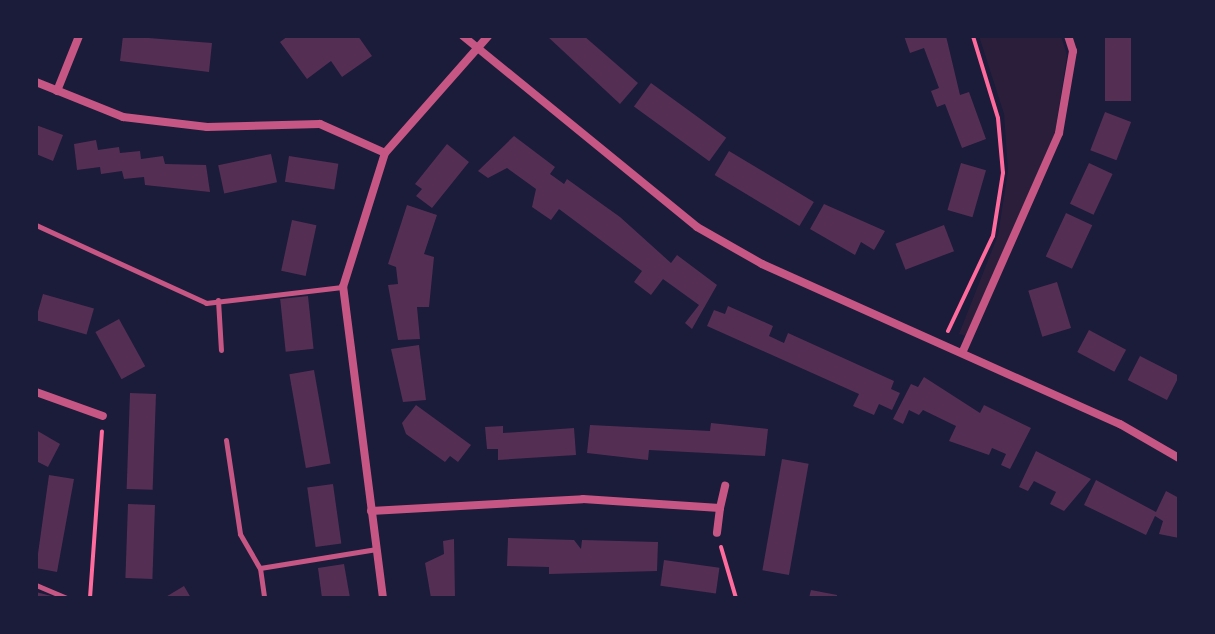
<!DOCTYPE html>
<html>
<head>
<meta charset="utf-8">
<style>
	body { margin:0 }
	#map { position:relative; width:1215px; height:634px; overflow:hidden; background:#1b1b3a; font-family:"Fira Sans Condensed",sans-serif }
	div>[style] { position:absolute }
	.green>* { inset:0; background:#2a1e3b }
	.building>* { inset:0; background:#542f53; transform-origin:0 0 }
	.path>* { height:4px; margin:-2px; padding:0 2px; transform-origin:2px; border-radius:2px; background:#ff6b9d }
	.service>* { height:5px; margin:-2.5px; padding:0 2.5px; transform-origin:2.5px; border-radius:2.5px; background:#c65784 }
	.minor>* { height:8px; margin:-4px; padding:0 4px; transform-origin:4px; border-radius:4px; background:#c65784 }
	span { translate:-50% -50%; white-space:nowrap; text-align:center; line-height:1.15; -webkit-text-stroke:8px #1b1b3a; paint-order:stroke }
	.frame { position:absolute; inset:0; border:38px solid #1b1b3a; pointer-events:none }
</style>
</head>
<body>
<div id="map">
	<div class="green">
		<i style="clip-path:polygon(979px 36px,1061px 36px,1067px 55px,1055px 133px,966px 336px,959px 334px,998px 235px,1008px 171px,1004px 114px)"></i>
	</div>
	<div class="building">
		<i style="clip-path:polygon(123px 36px,212px 43px,209px 72px,120px 61px)"></i>
		<i style="clip-path:polygon(288px 36px,358px 36px,372px 56px,342px 77px,331px 61px,307px 79px,280px 42px)"></i>
		<i style="clip-path:polygon(547px 36px,584px 36px,638px 83px,620px 104px)"></i>
		<i style="clip-path:polygon(904px 36px,946px 36px,960px 95px,969px 92px,986px 139px,962px 148px,945px 104px,937px 107px,931px 91px,939px 88px,924px 48px,910px 53px)"></i>
		<i style="left:1105px;top:36px;width:26px;height:65px"></i>
		<i style="left:651px;top:83px;width:93px;height:29px;rotate:36deg"></i>
		<i style="left:1105px;top:112px;width:28px;height:41px;rotate:21deg"></i>
		<i style="clip-path:polygon(36px 125px,63px 135px,53px 161px,36px 154px)"></i>
		<i style="clip-path:polygon(514px 136px,555px 167px,550px 174px,564px 184px,567px 179px,620px 217px,671px 263px,677px 255px,717px 285px,692px 329px,685px 323px,699px 305px,663px 279px,651px 295px,634px 282px,642px 271px,559px 209px,551px 220px,532px 207px,536px 189px,507px 168px,488px 178px,478px 171px)"></i>
		<i style="clip-path:polygon(96px 140px,98px 150px,119px 147px,120px 153px,140px 151px,141px 159px,163px 156px,165px 164px,206px 165px,210px 192px,145px 185px,144px 177px,124px 179px,122px 171px,101px 174px,100px 167px,77px 170px,74px 144px)"></i>
		<i style="clip-path:polygon(447px 144px,469px 162px,432px 208px,416px 196px,422px 189px,415px 184px)"></i>
		<i style="left:729px;top:151px;width:99px;height:28px;rotate:31deg"></i>
		<i style="left:271px;top:154px;width:29px;height:54px;rotate:78deg"></i>
		<i style="left:289px;top:156px;width:50px;height:26px;rotate:9deg"></i>
		<i style="left:961px;top:163px;width:26px;height:49px;rotate:16deg"></i>
		<i style="left:1089px;top:163px;width:26px;height:45px;rotate:25deg"></i>
		<i style="clip-path:polygon(824px 204px,885px 231px,874px 250px,861px 242px,855px 255px,810px 229px)"></i>
		<i style="clip-path:polygon(407px 205px,437px 215px,424px 254px,434px 257px,429px 307px,417px 307px,420px 339px,398px 340px,388px 285px,398px 284px,396px 267px,388px 264px)"></i>
		<i style="left:1066px;top:213px;width:29px;height:48px;rotate:25deg"></i>
		<i style="left:292px;top:220px;width:25px;height:52px;rotate:12deg"></i>
		<i style="left:944px;top:225px;width:28px;height:52px;rotate:69deg"></i>
		<i style="left:1057px;top:282px;width:48px;height:30px;rotate:73deg"></i>
		<i style="left:43px;top:294px;width:53px;height:27px;rotate:16deg"></i>
		<i style="left:308px;top:296px;width:53px;height:28px;rotate:84deg"></i>
		<i style="clip-path:polygon(728px 306px,773px 326px,769px 336px,784px 343px,788px 333px,894px 381px,891px 389px,900px 393px,892px 410px,879px 404px,874px 415px,853px 406px,859px 394px,707px 326px,714px 310px,725px 314px)"></i>
		<i style="left:119px;top:319px;width:54px;height:27px;rotate:61deg"></i>
		<i style="left:1089px;top:330px;width:42px;height:25px;rotate:28deg"></i>
		<i style="clip-path:polygon(419px 345px,426px 400px,403px 402px,391px 349px)"></i>
		<i style="left:1140px;top:356px;width:44px;height:27px;rotate:27deg"></i>
		<i style="left:314px;top:370px;width:95px;height:25px;rotate:80deg"></i>
		<i style="clip-path:polygon(924px 377px,980px 413px,984px 405px,1031px 428px,1010px 469px,1001px 465px,1006px 454px,992px 448px,989px 455px,949px 441px,956px 426px,923px 410px,919px 415px,909px 410px,903px 424px,893px 419px,911px 384px,918px 387px)"></i>
		<i style="left:130px;top:393px;width:26px;height:96px;rotate:2deg"></i>
		<i style="clip-path:polygon(416px 405px,471px 445px,458px 462px,450px 456px,445px 462px,406px 434px,402px 423px)"></i>
		<i style="clip-path:polygon(711px 423px,768px 429px,765px 456px,649px 450px,648px 460px,587px 453px,590px 425px,710px 431px)"></i>
		<i style="clip-path:polygon(503px 426px,503px 433px,574px 428px,576px 455px,498px 460px,498px 449px,487px 449px,485px 427px)"></i>
		<i style="clip-path:polygon(36px 430px,60px 444px,48px 467px,36px 461px)"></i>
		<i style="clip-path:polygon(1036px 451px,1091px 479px,1064px 511px,1050px 504px,1056px 492px,1034px 481px,1028px 491px,1019px 487px)"></i>
		<i style="left:782px;top:459px;width:27px;height:113px;rotate:10deg"></i>
		<i style="clip-path:polygon(49px 475px,74px 479px,57px 572px,36px 568px)"></i>
		<i style="clip-path:polygon(1096px 480px,1156px 512px,1166px 491px,1179px 498px,1179px 538px,1159px 534px,1163px 521px,1155px 516px,1146px 535px,1084px 505px)"></i>
		<i style="left:333px;top:484px;width:60px;height:26px;rotate:82deg"></i>
		<i style="left:128px;top:504px;width:27px;height:74px;rotate:2deg"></i>
		<i style="clip-path:polygon(508px 538px,574px 540px,581px 549px,582px 540px,658px 542px,657px 571px,549px 574px,549px 567px,507px 566px)"></i>
		<i style="clip-path:polygon(454px 539px,455px 598px,431px 598px,425px 563px,444px 554px,443px 541px)"></i>
		<i style="left:664px;top:560px;width:56px;height:26px;rotate:8deg"></i>
		<i style="clip-path:polygon(344px 564px,350px 598px,322px 598px,318px 568px)"></i>
		<i style="clip-path:polygon(184px 586px,191px 598px,164px 598px)"></i>
		<i style="clip-path:polygon(811px 590px,837px 595px,837px 598px,809px 598px)"></i>
		<i style="clip-path:polygon(36px 592px,55px 597px,55px 598px,36px 598px)"></i>
	</div>
	<div class="path">
		<i style="left:948px;top:331px;width:105px;rotate:-64.7deg"></i>
		<i style="left:993px;top:236px;width:64px;rotate:-81deg"></i>
		<i style="left:1003px;top:173px;width:55px;rotate:-95.2deg"></i>
		<i style="left:998px;top:118px;width:86px;rotate:-107deg"></i>
		<i style="left:721px;top:547px;width:53px;rotate:73.6deg"></i>
		<i style="left:90px;top:598px;width:167px;rotate:-85.9deg"></i>
	</div>
	<div class="service">
		<i style="left:36px;top:225px;width:187px;rotate:24.6deg"></i>
		<i style="left:206px;top:303px;width:137px;rotate:-6.7deg"></i>
		<i style="left:218px;top:300px;width:50px;rotate:86.6deg"></i>
		<i style="left:226px;top:440px;width:95px;rotate:81.5deg"></i>
		<i style="left:240px;top:534px;width:39px;rotate:60deg"></i>
		<i style="left:260px;top:568px;width:30px;rotate:82deg"></i>
		<i style="left:260px;top:568px;width:118px;rotate:-9.3deg"></i>
		<i style="left:36px;top:585px;width:34px;rotate:23deg"></i>
	</div>
	<div class="minor">
		<i style="left:463px;top:36px;width:302px;rotate:39.2deg"></i>
		<i style="left:697px;top:227px;width:75px;rotate:29.6deg"></i>
		<i style="left:762px;top:264px;width:392px;rotate:24.1deg"></i>
		<i style="left:1120px;top:424px;width:68px;rotate:30deg"></i>
		<i style="left:36px;top:82px;width:94px;rotate:21.9deg"></i>
		<i style="left:123px;top:117px;width:85px;rotate:6.8deg"></i>
		<i style="left:207px;top:127px;width:113px;rotate:-1.5deg"></i>
		<i style="left:320px;top:124px;width:71px;rotate:24deg"></i>
		<i style="left:57px;top:91px;width:59px;rotate:-68.2deg"></i>
		<i style="left:963px;top:351px;width:238px;rotate:-66.2deg"></i>
		<i style="left:1059px;top:133px;width:83px;rotate:-80.3deg"></i>
		<i style="left:1073px;top:51px;width:16px;rotate:-108deg"></i>
		<i style="left:36px;top:392px;width:71px;rotate:19.7deg"></i>
		<i style="left:720px;top:508px;width:23px;rotate:-77deg"></i>
		<i style="left:371px;top:511px;width:212px;rotate:-3.2deg"></i>
		<i style="left:583px;top:499px;width:137px;rotate:3.8deg"></i>
		<i style="left:720px;top:508px;width:25px;rotate:97deg"></i>
		<i style="left:383px;top:598px;width:314px;rotate:-97.3deg"></i>
		<i style="left:343px;top:287px;width:140px;rotate:-72.6deg"></i>
		<i style="left:385px;top:153px;width:156px;rotate:-48.6deg"></i>
	</div>
	<div class="frame"></div>
</div>
</body>
</html>
